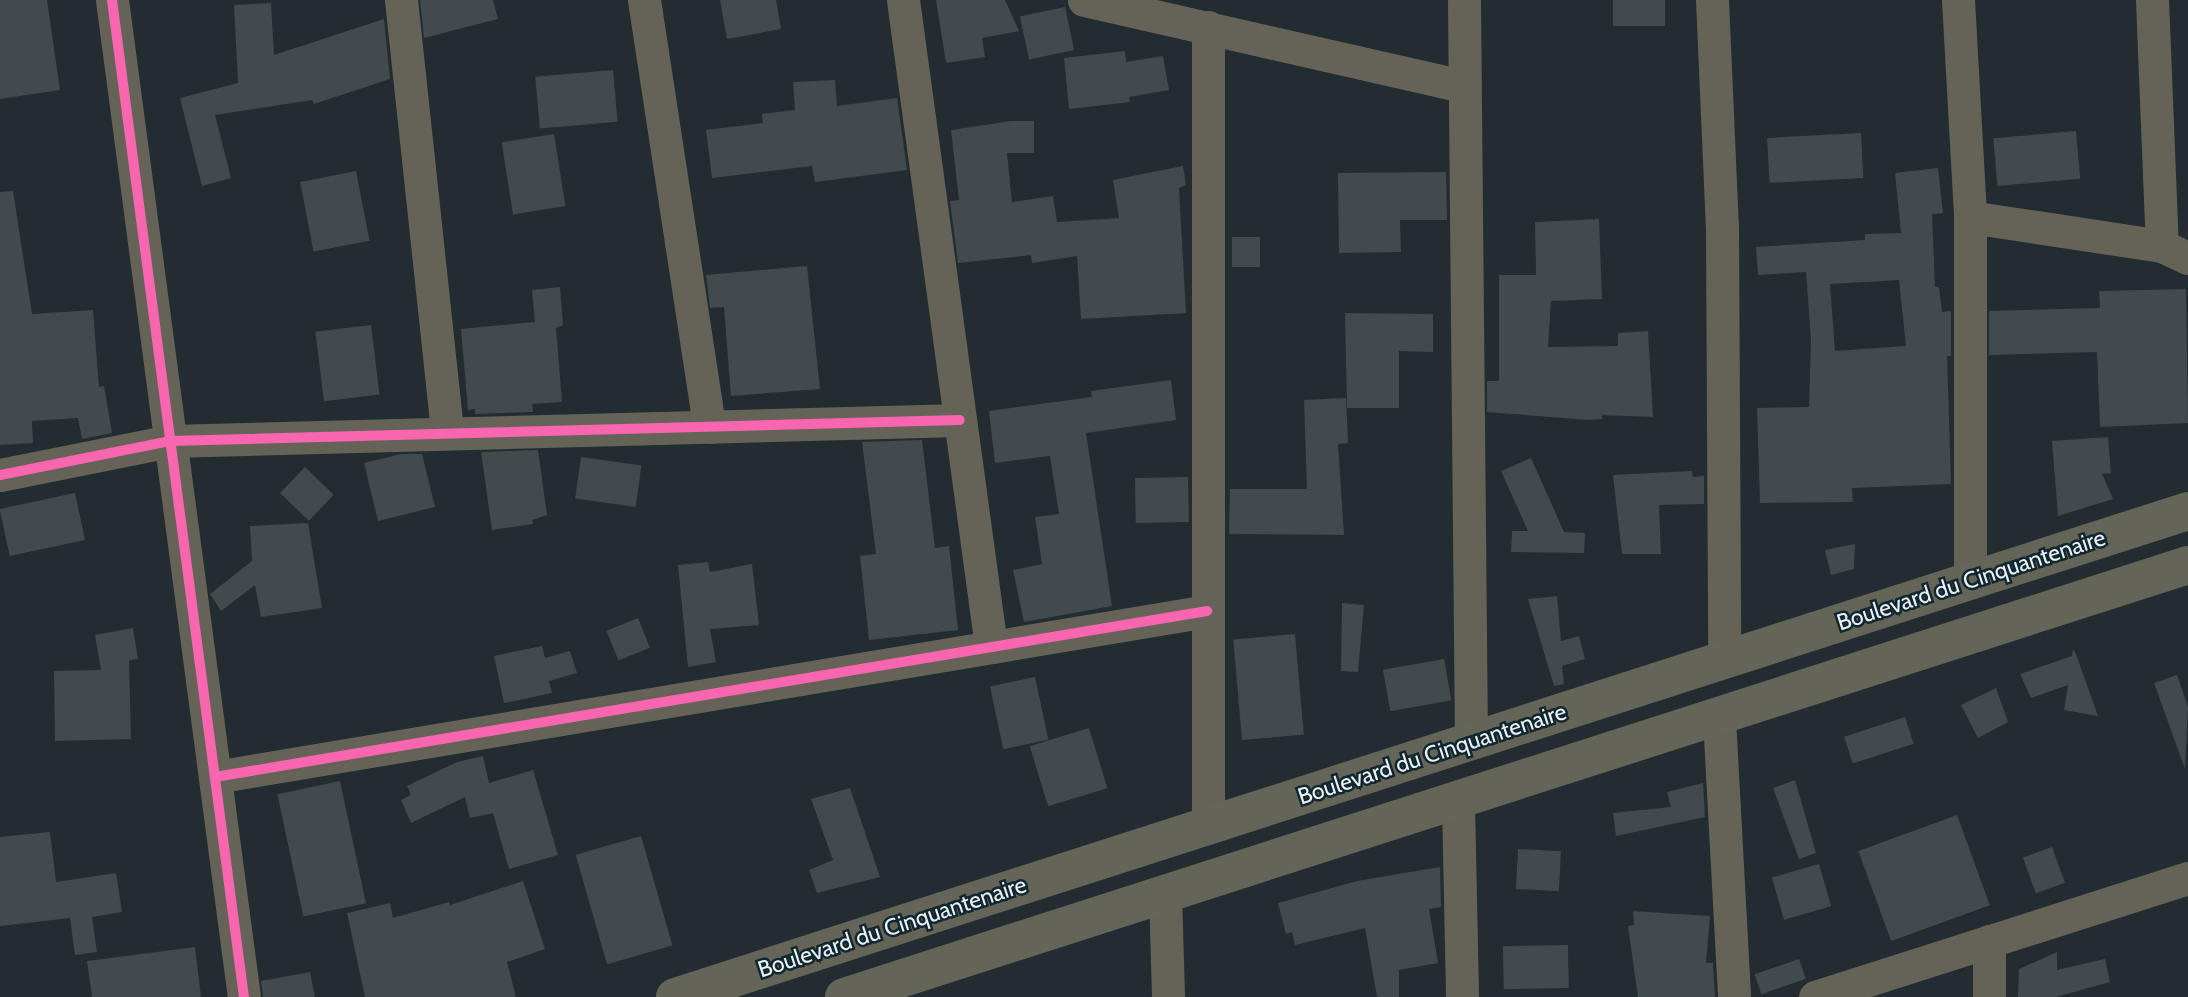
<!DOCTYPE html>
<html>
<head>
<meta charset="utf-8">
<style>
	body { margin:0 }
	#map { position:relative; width:2188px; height:997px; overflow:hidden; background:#232d31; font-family:Cabin,sans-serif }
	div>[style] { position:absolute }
	.building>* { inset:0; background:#414a4d; transform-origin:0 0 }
	.minor>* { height:33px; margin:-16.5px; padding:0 16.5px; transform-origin:16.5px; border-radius:16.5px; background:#656358 }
	.major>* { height:38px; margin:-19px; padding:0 19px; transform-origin:19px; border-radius:19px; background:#646458 }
	.cycleway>* { height:10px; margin:-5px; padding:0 5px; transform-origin:5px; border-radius:5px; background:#f766af }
	span { translate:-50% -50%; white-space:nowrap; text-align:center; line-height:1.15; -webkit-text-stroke:5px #13262d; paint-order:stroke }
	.street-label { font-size:23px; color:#e7f3f8 }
</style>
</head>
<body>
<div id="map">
	<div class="building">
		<i style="clip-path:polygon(0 0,47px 0,60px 90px,0 99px)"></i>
		<i style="clip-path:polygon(420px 0,493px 0,498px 19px,424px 38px)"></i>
		<i style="clip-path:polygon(720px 0,776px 0,781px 29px,727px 39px)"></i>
		<i style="clip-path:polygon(936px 0,1005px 0,1019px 31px,982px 38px,985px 57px,946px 63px)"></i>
		<i style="left:1613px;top:0;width:52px;height:26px"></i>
		<i style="clip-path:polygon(271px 3px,274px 55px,384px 19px,390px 79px,314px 104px,312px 100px,215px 115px,231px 178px,202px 186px,180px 98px,238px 83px,234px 5px)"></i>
		<i style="left:1065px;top:7px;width:44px;height:46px;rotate:78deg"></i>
		<i style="clip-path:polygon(1125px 51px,1126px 62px,1163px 56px,1169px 90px,1129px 97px,1130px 102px,1069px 109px,1064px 58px)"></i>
		<i style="left:613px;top:70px;width:52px;height:78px;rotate:85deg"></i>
		<i style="clip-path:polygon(835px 80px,837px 106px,897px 98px,907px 170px,815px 182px,812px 166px,712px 178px,706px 130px,763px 123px,762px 114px,795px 110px,793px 82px)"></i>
		<i style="clip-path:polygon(1011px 121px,1034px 121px,1034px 153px,1007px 153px,1012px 202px,1053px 196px,1057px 222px,1119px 218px,1113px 180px,1183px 166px,1186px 185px,1179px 188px,1186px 313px,1081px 319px,1077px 256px,1032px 263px,1031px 255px,958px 263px,950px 201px,959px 200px,951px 130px)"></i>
		<i style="left:2076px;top:131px;width:48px;height:83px;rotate:85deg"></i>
		<i style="left:1861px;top:133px;width:45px;height:94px;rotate:87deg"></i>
		<i style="left:554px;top:134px;width:73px;height:53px;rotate:81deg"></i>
		<i style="clip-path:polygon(evenodd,1938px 168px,1943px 213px,1932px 214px,1935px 287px,1939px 287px,1942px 312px,1951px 311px,1951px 356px,1947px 356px,1951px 484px,1852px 488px,1853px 502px,1760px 503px,1757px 408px,1809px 407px,1811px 340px,1806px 272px,1758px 275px,1756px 247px,1865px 240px,1865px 234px,1901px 233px,1895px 173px,1938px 168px,1899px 280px,1906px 346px,1835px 351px,1830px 284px,1899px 280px)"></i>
		<i style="left:356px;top:171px;width:71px;height:57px;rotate:79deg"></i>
		<i style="clip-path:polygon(1446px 172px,1447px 220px,1400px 220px,1401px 252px,1339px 253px,1338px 173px)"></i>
		<i style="clip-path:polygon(13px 191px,32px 314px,93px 310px,99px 387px,104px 386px,112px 433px,82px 439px,78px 418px,32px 421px,33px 443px,0 445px,0 192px)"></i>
		<i style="clip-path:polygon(1599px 219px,1602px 299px,1551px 301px,1548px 347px,1618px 346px,1618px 333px,1648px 331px,1653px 417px,1602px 415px,1602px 419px,1589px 420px,1487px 412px,1487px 381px,1499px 381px,1499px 275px,1536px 275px,1535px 222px)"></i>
		<i style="left:1232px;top:237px;width:28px;height:30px"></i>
		<i style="clip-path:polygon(807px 266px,820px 389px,731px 396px,724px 307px,710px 308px,706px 275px)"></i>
		<i style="clip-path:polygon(560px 287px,563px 325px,556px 328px,562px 402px,532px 404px,533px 412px,475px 414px,475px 409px,468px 410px,461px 329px,535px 322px,532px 290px)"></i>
		<i style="clip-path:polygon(2186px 289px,2188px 423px,2100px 427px,2097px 352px,1989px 355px,1989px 311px,2100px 308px,2099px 291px)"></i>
		<i style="clip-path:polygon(1345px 313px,1433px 314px,1433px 352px,1399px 351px,1399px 408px,1347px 408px)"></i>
		<i style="left:371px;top:325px;width:70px;height:56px;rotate:83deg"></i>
		<i style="clip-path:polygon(1171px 380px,1176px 420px,1086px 433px,1112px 606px,1024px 622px,1013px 570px,1042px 564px,1035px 517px,1059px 514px,1050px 456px,995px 463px,989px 411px,1092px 397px,1091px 391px)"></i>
		<i style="clip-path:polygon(1346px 398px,1348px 443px,1338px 444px,1344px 535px,1229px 534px,1230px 489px,1307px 489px,1304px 400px)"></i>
		<i style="clip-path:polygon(2108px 437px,2111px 473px,2102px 474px,2113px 499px,2058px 516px,2052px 441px)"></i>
		<i style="clip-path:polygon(922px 440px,935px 548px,949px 546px,958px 630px,869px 640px,860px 556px,876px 554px,862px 442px)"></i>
		<i style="clip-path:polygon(538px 450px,547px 515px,532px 520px,533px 524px,492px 530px,481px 452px)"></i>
		<i style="clip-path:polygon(401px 454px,422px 454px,435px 507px,378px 521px,364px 463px)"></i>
		<i style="left:581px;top:457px;width:61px;height:42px;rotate:8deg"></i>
		<i style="clip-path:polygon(1531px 458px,1564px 532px,1585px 533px,1584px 553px,1511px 552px,1512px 531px,1528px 531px,1501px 471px)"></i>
		<i style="left:305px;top:467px;width:40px;height:36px;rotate:44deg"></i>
		<i style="clip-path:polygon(1692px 471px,1693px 477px,1704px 476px,1704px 504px,1659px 505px,1661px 554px,1622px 554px,1613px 475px)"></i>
		<i style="left:1188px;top:477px;width:45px;height:53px;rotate:89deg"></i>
		<i style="left:75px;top:493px;width:48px;height:77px;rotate:78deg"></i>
		<i style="clip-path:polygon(308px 523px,322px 608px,261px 617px,255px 585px,221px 611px,210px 594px,252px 561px,250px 526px)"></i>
		<i style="clip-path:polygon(1855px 544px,1854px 569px,1831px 575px,1825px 550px)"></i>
		<i style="clip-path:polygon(708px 562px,710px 572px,752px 564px,759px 625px,710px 629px,716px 662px,688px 667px,678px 565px)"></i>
		<i style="clip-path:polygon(1557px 596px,1561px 641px,1579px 636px,1585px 659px,1562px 666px,1564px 684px,1554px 686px,1528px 599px)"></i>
		<i style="clip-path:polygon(1342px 603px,1364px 605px,1358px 672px,1341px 671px)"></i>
		<i style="left:638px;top:618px;width:32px;height:34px;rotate:68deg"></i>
		<i style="clip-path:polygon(133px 628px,138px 659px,129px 660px,131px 739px,55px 741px,54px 671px,101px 670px,95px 635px)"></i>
		<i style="left:1295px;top:634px;width:101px;height:62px;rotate:85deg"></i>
		<i style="clip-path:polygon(542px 646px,545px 658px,570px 651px,577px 673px,549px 681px,552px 693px,504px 703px,494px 656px)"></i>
		<i style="clip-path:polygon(2073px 649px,2076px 654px,2098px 716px,2064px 710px,2068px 685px,2031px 698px,2020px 674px,2072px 656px)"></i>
		<i style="left:1444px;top:659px;width:42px;height:62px;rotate:80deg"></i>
		<i style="clip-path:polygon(2177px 675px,2188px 707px,2185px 769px,2154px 683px)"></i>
		<i style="left:1035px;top:677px;width:64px;height:46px;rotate:78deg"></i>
		<i style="clip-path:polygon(1996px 688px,2008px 722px,1978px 738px,1961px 705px)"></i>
		<i style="left:1905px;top:717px;width:28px;height:64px;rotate:72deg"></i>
		<i style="left:1089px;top:728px;width:63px;height:62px;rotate:73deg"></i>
		<i style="clip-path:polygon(483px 756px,489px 783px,533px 770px,558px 855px,509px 869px,493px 813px,470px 818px,465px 797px,411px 823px,401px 800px,411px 795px,407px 786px,457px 762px)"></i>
		<i style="clip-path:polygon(1795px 780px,1816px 853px,1799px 859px,1773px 788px)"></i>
		<i style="left:340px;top:781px;width:125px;height:64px;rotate:78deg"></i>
		<i style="clip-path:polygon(1703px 783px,1705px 817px,1616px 836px,1613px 813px,1671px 807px,1667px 792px)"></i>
		<i style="clip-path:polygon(850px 788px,880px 877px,817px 893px,809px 870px,833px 860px,811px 799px)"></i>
		<i style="left:1957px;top:815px;width:96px;height:105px;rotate:70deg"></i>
		<i style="clip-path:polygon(50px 832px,56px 882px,116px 873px,122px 912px,92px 917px,97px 952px,75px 955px,70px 918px,0 926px,0 837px)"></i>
		<i style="left:641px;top:836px;width:114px;height:68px;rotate:74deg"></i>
		<i style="left:2052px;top:847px;width:38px;height:31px;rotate:70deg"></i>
		<i style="left:1518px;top:849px;width:43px;height:40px;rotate:3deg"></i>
		<i style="left:1819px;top:864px;width:44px;height:49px;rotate:74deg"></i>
		<i style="clip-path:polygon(1440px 867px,1441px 907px,1429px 909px,1438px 963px,1399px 970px,1399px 997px,1377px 997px,1365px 928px,1295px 945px,1292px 932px,1286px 934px,1278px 903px,1357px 881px)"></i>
		<i style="clip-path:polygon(523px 881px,545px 949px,507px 962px,516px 997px,365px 997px,347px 913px,390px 903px,393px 918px,449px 902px,450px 905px)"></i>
		<i style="clip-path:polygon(1633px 911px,1710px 916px,1706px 963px,1713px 963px,1715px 997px,1638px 997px,1628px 926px,1634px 925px)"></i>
		<i style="left:1568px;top:945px;width:43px;height:65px;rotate:89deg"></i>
		<i style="clip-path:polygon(195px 947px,201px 997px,92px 997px,87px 961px)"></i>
		<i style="clip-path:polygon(2057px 952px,2057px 970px,2105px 959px,2110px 982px,2056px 997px,2018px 997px,2019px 969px)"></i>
		<i style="left:1799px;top:959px;width:21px;height:47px;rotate:71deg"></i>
		<i style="clip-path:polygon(310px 972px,315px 997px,263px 997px,261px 981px)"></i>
	</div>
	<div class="minor">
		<i style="left:112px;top:0;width:1006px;rotate:82.46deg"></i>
		<i style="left:401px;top:0;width:433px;rotate:83.9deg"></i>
		<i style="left:644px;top:0;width:432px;rotate:81.3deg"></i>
		<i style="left:903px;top:0;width:653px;rotate:82.25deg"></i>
		<i style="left:1084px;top:0;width:390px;rotate:12.8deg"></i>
		<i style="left:1464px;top:0;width:742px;rotate:89.46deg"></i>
		<i style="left:1712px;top:0;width:227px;rotate:87.5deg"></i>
		<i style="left:1722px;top:227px;width:432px;rotate:89.7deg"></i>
		<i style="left:1958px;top:0;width:217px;rotate:86.8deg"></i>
		<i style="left:1970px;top:217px;width:362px;rotate:90deg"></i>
		<i style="left:2152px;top:0;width:246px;rotate:87.7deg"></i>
		<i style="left:1970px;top:217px;width:194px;rotate:8.6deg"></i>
		<i style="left:2162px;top:246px;width:29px;rotate:25deg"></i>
		<i style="left:0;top:475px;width:173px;rotate:-11.3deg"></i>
		<i style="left:170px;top:441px;width:790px;rotate:-1.52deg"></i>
		<i style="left:1719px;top:718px;width:279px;rotate:86.9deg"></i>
		<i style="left:215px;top:777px;width:1006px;rotate:-9.5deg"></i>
		<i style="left:1458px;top:803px;width:194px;rotate:88.8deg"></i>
		<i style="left:1208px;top:827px;width:800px;rotate:-90deg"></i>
		<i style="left:1165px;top:894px;width:103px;rotate:88.3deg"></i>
		<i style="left:1989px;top:941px;width:56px;rotate:90deg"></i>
		<i style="left:1815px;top:997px;width:392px;rotate:-17.7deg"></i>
	</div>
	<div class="major">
		<i style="left:675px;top:997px;width:1589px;rotate:-17.81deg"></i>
		<i style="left:844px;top:997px;width:1412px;rotate:-17.82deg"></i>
	</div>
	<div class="cycleway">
		<i style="left:112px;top:0;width:1006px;rotate:82.46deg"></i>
		<i style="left:0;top:475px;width:173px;rotate:-11.3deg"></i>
		<i style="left:170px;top:441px;width:790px;rotate:-1.52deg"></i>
		<i style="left:215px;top:777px;width:1006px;rotate:-9.5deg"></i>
	</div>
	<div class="street-label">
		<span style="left:1971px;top:580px;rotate:-18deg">Boulevard du Cinquantenaire</span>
		<span style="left:1432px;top:754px;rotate:-18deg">Boulevard du Cinquantenaire</span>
		<span style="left:892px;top:927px;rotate:-18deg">Boulevard du Cinquantenaire</span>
	</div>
</div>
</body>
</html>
